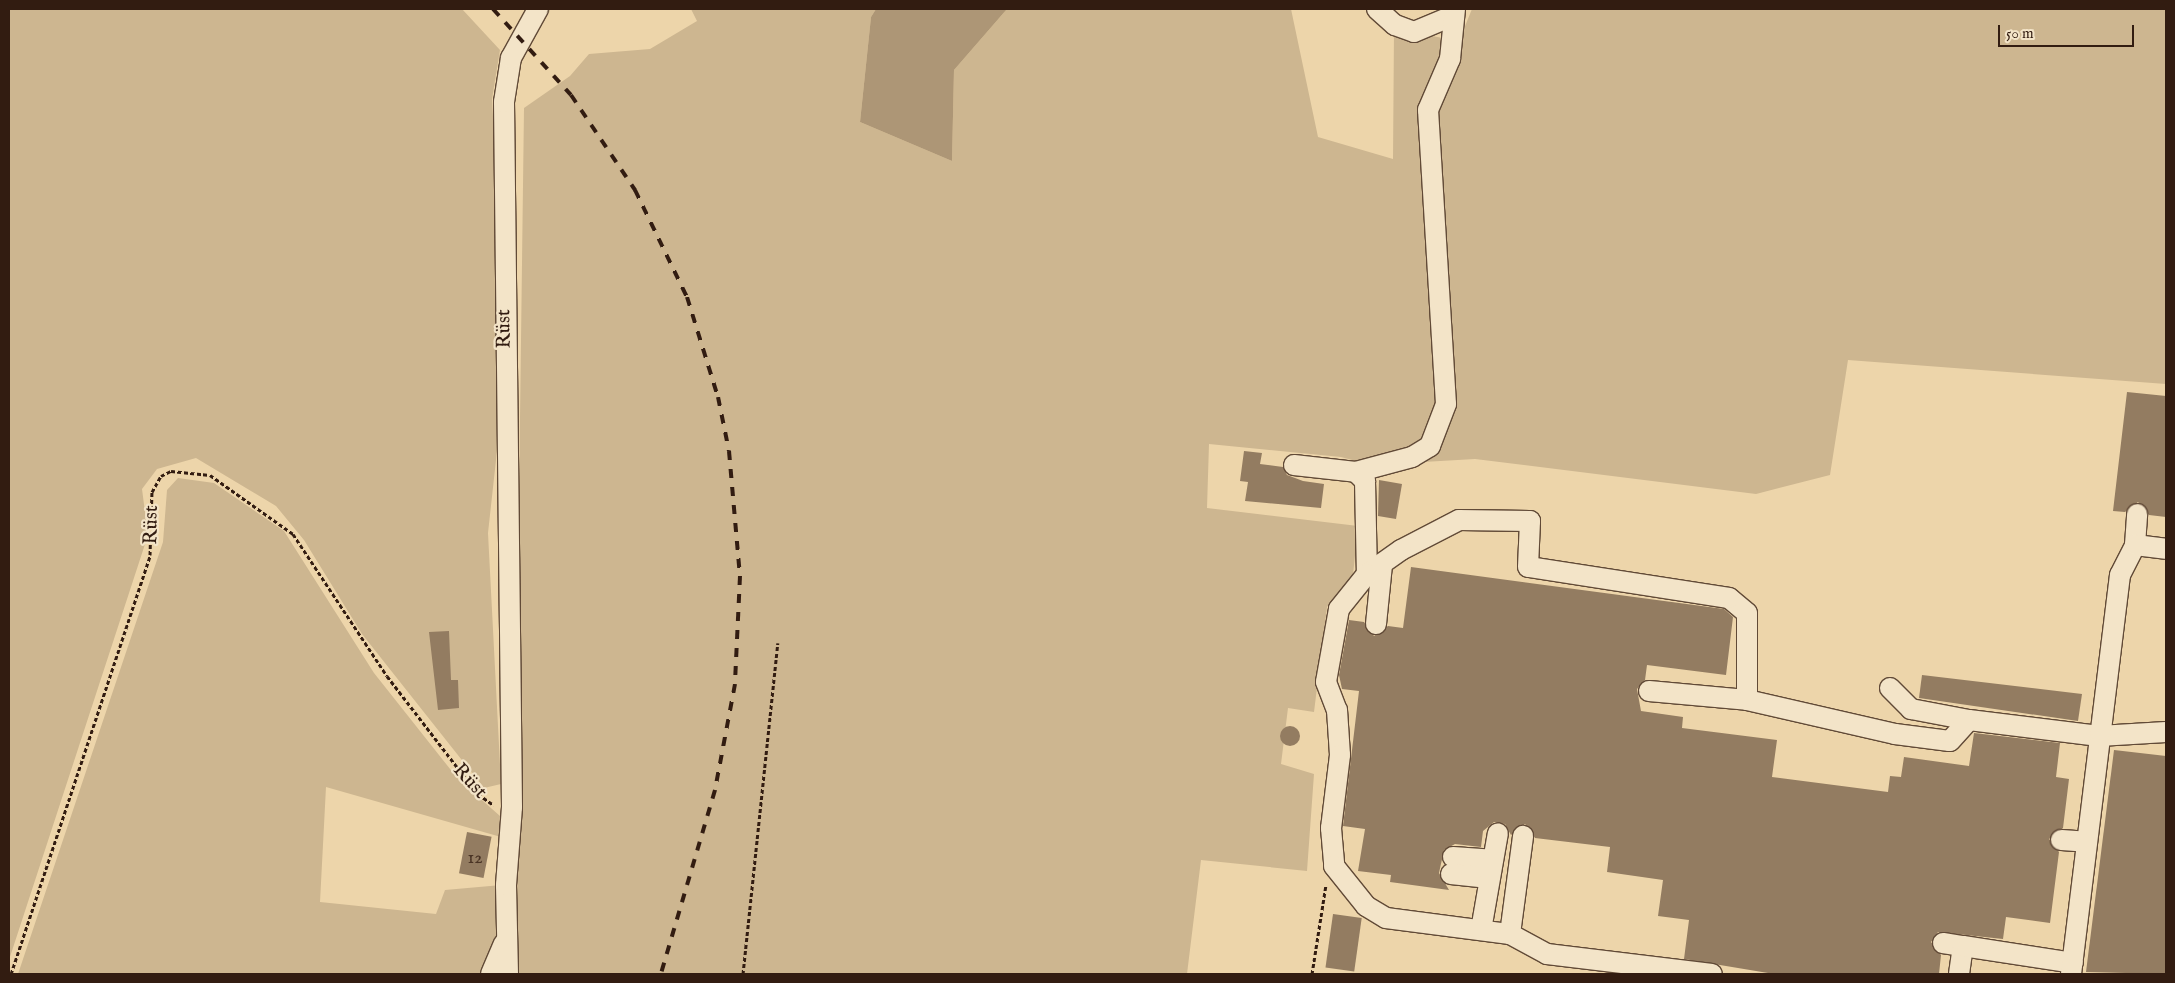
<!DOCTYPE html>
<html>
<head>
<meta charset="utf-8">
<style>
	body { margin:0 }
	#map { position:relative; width:2175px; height:983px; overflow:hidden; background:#edd5aa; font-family:"IM FELL English",serif }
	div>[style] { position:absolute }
	.green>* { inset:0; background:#cdb690 }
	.water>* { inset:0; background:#ad9676 }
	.building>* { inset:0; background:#937c61; transform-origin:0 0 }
	.round { border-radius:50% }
	.path>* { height:3px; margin-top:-1.5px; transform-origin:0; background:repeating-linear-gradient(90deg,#321c11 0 4px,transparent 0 6.5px) }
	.roads { filter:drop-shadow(1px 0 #614a37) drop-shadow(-1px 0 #614a37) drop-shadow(0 1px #614a37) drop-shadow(0 -1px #614a37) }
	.minor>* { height:20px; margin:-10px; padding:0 10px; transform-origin:10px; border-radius:10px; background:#f3e4c8 }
	.rail>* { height:4px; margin-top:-2px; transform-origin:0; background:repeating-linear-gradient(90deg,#321c11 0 9px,transparent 0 18px) }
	span { translate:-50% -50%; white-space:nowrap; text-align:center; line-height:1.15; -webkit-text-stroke:4.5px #f3e4c8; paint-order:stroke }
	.number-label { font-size:18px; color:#4a3425 }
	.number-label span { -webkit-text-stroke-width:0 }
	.street-label { font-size:20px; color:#321c11 }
	.frame { position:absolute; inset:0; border:10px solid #321c11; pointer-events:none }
	.scale { position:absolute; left:1998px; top:25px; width:136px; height:22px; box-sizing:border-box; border:2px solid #321c11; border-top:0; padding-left:6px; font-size:15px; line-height:18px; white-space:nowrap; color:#321c11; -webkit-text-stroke:4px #f3e4c8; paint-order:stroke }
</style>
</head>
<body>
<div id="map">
	<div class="green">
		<i style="clip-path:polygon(9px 9px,462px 9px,500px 50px,492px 99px,507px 360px,488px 533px,501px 784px,484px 788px,362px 634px,304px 540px,276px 506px,196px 458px,157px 469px,142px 489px,148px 535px,9px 960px)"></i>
		<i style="clip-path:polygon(691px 9px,876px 9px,871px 17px,860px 122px,952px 161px,954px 70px,1007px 9px,1291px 9px,1318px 137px,1393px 159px,1394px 29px,1459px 41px,1472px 9px,2166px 9px,2166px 384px,1848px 360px,1830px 475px,1756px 494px,1475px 459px,1371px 465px,1341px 457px,1209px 444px,1207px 508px,1358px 526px,1353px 575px,1327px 607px,1314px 712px,1288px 708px,1281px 764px,1314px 774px,1307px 871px,1201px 860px,1187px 974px,18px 974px,163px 542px,167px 490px,178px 478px,214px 483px,284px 531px,374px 673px,458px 779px,500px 816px,501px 837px,326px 787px,320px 902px,436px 914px,445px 890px,514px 884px,524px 108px,570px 76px,589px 54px,650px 49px,697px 21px)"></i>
	</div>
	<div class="water">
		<i style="clip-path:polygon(876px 9px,1007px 9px,954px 70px,952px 161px,860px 122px,871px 17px)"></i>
	</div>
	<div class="building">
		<i style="clip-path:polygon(2127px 392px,2166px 396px,2166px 517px,2149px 515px,2138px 502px,2125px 512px,2113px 511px)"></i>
		<i style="clip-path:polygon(1244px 451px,1262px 453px,1260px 464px,1283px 467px,1287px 475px,1303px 481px,1324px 484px,1321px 508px,1245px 501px,1248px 482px,1240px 481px)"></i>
		<i style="clip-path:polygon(1379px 480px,1402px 484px,1396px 519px,1378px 516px)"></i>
		<i style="clip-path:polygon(1411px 567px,1724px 609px,1733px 617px,1726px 675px,1647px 665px,1645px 680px,1637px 689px,1641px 711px,1683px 717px,1682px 728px,1777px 740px,1772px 777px,1888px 792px,1890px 776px,1901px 777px,1904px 757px,1969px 766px,1974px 733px,2060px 743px,2056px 777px,2069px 779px,2063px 828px,2049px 839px,2059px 852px,2050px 923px,2006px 917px,2003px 939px,1938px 932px,1931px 942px,1941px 955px,1939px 974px,1774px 974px,1684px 959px,1689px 920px,1658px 916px,1663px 880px,1607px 872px,1610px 847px,1535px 838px,1525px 824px,1511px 835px,1505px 824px,1494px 822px,1483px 831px,1481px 847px,1455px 844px,1444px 850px,1439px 873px,1449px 890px,1390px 882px,1391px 875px,1358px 871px,1365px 829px,1343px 826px,1359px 691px,1342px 689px,1339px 675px,1349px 620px,1364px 622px,1374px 636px,1388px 626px,1403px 628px)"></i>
		<i style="clip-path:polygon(449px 631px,451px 680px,458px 680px,459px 708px,438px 710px,429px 632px)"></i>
		<i style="clip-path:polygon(1922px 675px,2082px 694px,2078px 721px,1919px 698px)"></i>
		<i class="round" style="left:1280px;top:726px;width:20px;height:20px"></i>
		<i style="clip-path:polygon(2114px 750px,2166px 756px,2166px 974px,2086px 972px)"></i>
		<i style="left:467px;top:832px;width:25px;height:42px;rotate:11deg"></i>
		<i style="left:1333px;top:914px;width:29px;height:54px;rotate:8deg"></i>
	</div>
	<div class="path">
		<i style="left:11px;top:974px;width:441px;rotate:-71.6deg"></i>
		<i style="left:150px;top:555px;width:63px;rotate:-88.2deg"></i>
		<i style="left:152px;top:492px;width:18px;rotate:-61deg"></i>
		<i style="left:161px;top:476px;width:11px;rotate:-27deg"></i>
		<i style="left:171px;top:471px;width:39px;rotate:6deg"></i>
		<i style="left:210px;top:475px;width:102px;rotate:35.4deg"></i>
		<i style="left:293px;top:534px;width:170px;rotate:56.5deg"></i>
		<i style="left:387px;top:676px;width:149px;rotate:52.4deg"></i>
		<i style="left:478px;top:794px;width:19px;rotate:35deg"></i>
		<i style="left:743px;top:974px;width:333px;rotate:-84deg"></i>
		<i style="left:1312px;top:974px;width:90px;rotate:-81.1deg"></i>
	</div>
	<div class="roads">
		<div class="minor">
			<i style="left:1377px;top:9px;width:24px;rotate:42deg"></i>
			<i style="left:1395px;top:25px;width:20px;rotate:20deg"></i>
			<i style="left:1414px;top:32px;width:41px;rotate:-22.8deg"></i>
			<i style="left:1294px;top:465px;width:62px;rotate:6.4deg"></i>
			<i style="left:1356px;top:472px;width:13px;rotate:45deg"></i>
			<i style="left:1365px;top:481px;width:93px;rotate:88.8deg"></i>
			<i style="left:1356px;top:472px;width:58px;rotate:-15deg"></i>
			<i style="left:1412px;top:457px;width:21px;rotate:-31deg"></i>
			<i style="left:1430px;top:446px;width:45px;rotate:-69.1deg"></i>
			<i style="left:1446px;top:404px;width:295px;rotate:-93.5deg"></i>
			<i style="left:1428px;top:110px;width:56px;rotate:-66.7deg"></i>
			<i style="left:1450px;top:59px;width:50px;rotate:-84.3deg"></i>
			<i style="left:2135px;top:545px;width:31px;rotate:-86deg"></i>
			<i style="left:1376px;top:624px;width:59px;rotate:-84.2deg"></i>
			<i style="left:1890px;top:688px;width:30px;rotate:45deg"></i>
			<i style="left:1911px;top:709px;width:59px;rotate:10.7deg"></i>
			<i style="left:1969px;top:720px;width:131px;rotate:7deg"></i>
			<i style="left:2099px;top:736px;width:67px;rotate:-3.4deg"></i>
			<i style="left:1649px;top:691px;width:98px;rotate:5.2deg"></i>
			<i style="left:1747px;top:700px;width:87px;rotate:-90deg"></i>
			<i style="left:1747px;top:613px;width:23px;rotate:-140deg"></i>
			<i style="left:1729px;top:598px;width:203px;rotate:-171.2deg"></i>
			<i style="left:1528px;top:567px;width:46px;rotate:-87.5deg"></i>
			<i style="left:1530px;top:521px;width:71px;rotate:-179.2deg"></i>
			<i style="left:1459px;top:520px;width:65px;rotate:152.7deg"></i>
			<i style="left:1401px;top:550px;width:42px;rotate:144.8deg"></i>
			<i style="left:1367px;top:574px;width:45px;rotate:128.7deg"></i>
			<i style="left:1339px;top:609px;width:74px;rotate:100.1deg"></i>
			<i style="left:1326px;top:682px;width:30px;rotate:69deg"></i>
			<i style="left:1337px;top:710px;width:45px;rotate:86.2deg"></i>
			<i style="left:1340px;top:755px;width:74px;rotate:97deg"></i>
			<i style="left:1331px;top:828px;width:38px;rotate:85deg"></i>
			<i style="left:1334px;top:866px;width:51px;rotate:51.3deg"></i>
			<i style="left:1366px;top:906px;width:23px;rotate:31deg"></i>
			<i style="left:1386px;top:918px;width:125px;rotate:7.4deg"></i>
			<i style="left:1510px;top:934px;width:42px;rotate:28.4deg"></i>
			<i style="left:1547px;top:954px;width:166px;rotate:6.9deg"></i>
			<i style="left:1747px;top:700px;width:152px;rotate:12.9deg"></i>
			<i style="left:1895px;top:734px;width:55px;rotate:7.3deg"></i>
			<i style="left:1950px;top:741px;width:28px;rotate:-48deg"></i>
			<i style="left:2061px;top:840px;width:26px;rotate:4deg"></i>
			<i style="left:1453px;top:857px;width:39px;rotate:4deg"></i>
			<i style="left:1451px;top:874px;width:38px;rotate:6deg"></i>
			<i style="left:1481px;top:930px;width:98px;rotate:-80.1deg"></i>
			<i style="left:1510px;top:934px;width:99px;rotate:-82.4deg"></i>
			<i style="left:1943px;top:943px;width:20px;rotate:9deg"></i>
			<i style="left:491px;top:974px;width:33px;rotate:-67deg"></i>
			<i style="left:508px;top:974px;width:89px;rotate:-91.3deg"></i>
			<i style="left:506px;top:885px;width:78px;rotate:-85.6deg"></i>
			<i style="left:512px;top:807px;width:705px;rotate:-90.65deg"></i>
			<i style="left:504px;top:102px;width:45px;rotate:-81deg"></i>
			<i style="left:511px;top:58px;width:56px;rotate:-61.1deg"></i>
			<i style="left:1959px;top:974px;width:28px;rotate:-82deg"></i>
			<i style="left:1963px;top:946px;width:111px;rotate:8.8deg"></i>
			<i style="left:2071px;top:974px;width:402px;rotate:-83deg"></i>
			<i style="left:2120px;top:575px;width:34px;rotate:-63deg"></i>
			<i style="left:2135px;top:545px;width:31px;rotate:7deg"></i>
		</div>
	</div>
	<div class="rail">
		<i style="left:493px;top:9px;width:116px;rotate:47.8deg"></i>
		<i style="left:571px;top:95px;width:115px;rotate:56deg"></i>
		<i style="left:635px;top:190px;width:119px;rotate:64.1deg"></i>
		<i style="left:687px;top:297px;width:105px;rotate:72.8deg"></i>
		<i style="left:718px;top:397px;width:55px;rotate:78.5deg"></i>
		<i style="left:729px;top:451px;width:125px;rotate:85deg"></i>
		<i style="left:740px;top:576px;width:108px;rotate:92.7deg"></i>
		<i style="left:735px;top:684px;width:108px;rotate:100.7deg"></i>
		<i style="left:715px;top:790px;width:192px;rotate:106.4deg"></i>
	</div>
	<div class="number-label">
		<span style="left:475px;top:859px">12</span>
	</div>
	<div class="street-label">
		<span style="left:504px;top:329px;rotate:-91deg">Rüst</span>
		<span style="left:151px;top:525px;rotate:-89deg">Rüst</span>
		<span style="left:470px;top:781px;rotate:47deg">Rüst</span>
	</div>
	<div class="frame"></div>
	<div class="scale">50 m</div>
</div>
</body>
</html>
